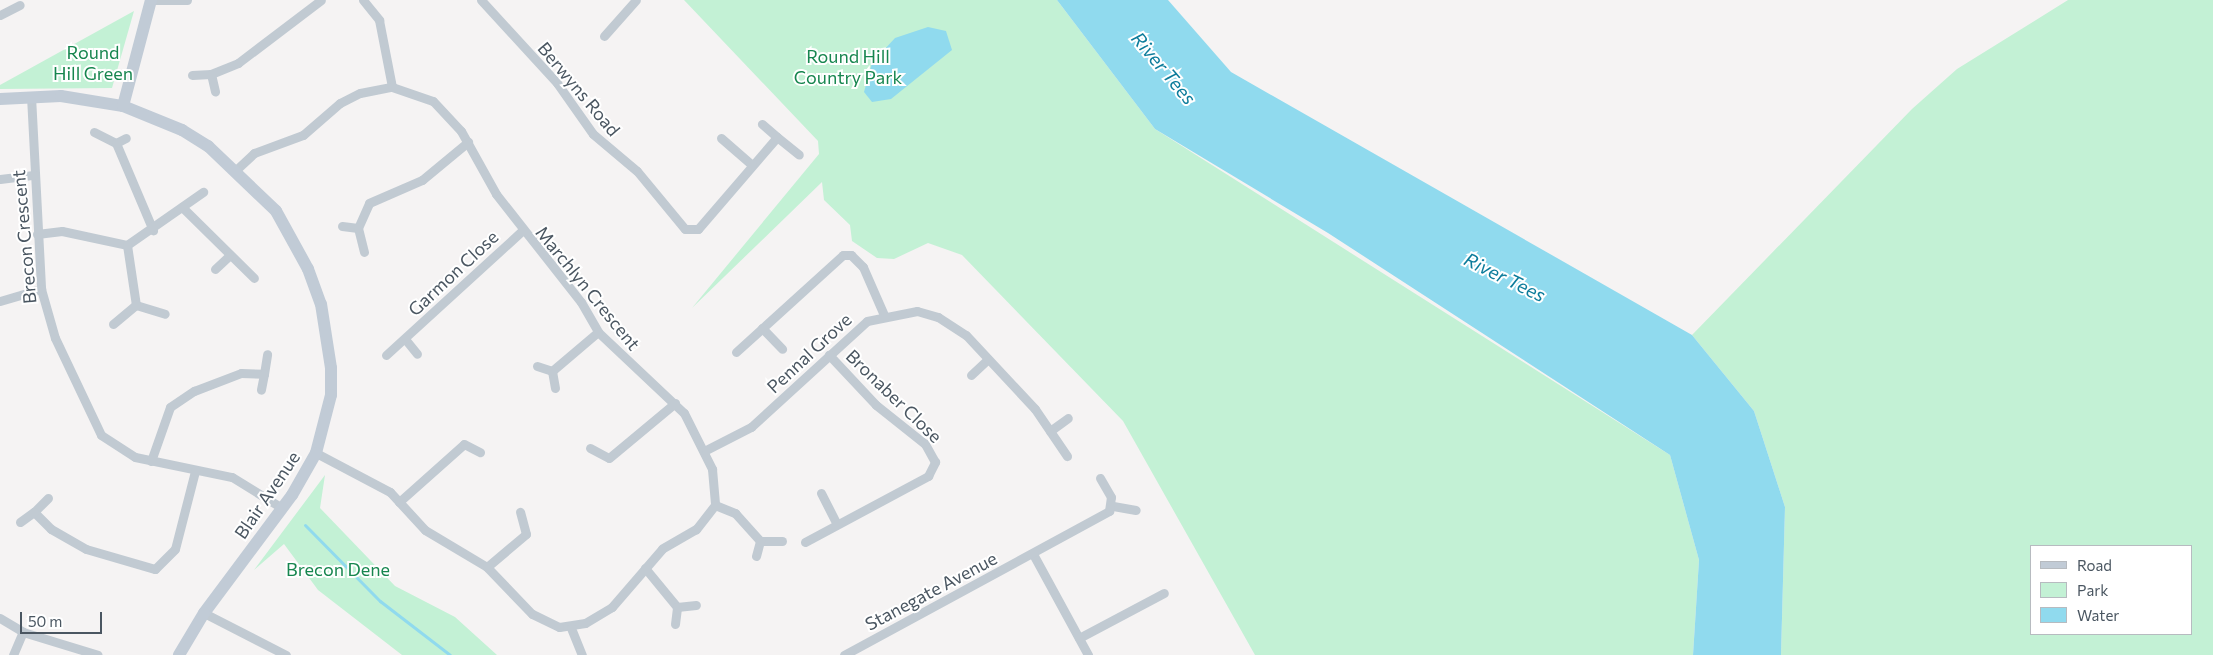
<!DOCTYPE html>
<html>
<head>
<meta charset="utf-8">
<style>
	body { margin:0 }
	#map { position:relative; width:2213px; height:655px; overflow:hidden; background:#f5f3f3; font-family:Commissioner,sans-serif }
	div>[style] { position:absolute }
	.green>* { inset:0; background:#c3f1d5 }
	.water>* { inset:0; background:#90daee }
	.stream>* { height:3px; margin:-1.5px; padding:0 1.5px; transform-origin:1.5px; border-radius:1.5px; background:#90daee }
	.street>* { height:9px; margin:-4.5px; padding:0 4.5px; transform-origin:4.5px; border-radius:4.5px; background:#c1cad2 }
	.secondary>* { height:12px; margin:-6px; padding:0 6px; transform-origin:6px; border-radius:6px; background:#c1cbd6 }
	span { translate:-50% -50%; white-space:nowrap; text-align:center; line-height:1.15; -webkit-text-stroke:4px #fff; paint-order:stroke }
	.park-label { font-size:18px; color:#17864f }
	.street-label { font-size:18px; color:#4a5661 }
	.water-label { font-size:19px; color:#0c7c9b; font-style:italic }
	.legend { position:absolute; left:2030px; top:545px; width:162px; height:90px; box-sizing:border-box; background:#fff; border:1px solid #b7bbc0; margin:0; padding:6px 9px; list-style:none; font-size:15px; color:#4a5661 }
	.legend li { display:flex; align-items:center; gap:10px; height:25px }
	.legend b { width:25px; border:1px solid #b7bbc0 }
	.scale { position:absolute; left:20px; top:612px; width:82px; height:22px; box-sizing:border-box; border:2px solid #4a5661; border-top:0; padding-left:6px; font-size:15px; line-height:18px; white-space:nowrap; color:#4a5661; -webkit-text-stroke:4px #fff; paint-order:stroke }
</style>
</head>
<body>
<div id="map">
	<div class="green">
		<i style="clip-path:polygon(684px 0,1057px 0,1155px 129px,1670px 455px,1699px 560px,1693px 655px,1255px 655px,1123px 421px,962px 255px,928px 243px,894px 259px,877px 258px,852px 241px,850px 225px,824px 200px,822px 182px,692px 308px,819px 154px,818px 141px)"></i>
		<i style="clip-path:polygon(evenodd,2068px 0,2213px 0,2213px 655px,1781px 655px,1785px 507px,1754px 411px,1692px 335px,1912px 109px,1957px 69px,2068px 0,2032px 546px,2192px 546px,2192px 634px,2032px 634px,2032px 546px)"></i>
		<i style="clip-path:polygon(134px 11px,112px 88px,0 89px,0 85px)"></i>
		<i style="clip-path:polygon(325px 475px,320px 508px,395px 586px,455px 617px,497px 655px,402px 655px,318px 590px,284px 544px,254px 570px)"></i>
	</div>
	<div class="water">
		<i style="clip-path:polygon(1057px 0,1168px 0,1231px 72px,1692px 335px,1754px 411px,1785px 507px,1781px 655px,1693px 655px,1699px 560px,1670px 455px,1328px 233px,1155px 129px)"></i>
		<i style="clip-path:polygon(928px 27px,946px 31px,952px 50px,891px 99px,872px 102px,864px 92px,872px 63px,895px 38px)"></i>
	</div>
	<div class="stream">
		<i style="left:305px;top:525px;width:107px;rotate:45.4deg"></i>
		<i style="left:380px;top:601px;width:88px;rotate:37.6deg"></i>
	</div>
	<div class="street">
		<i style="left:151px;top:0;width:36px"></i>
		<i style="left:363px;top:0;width:26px;rotate:51deg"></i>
		<i style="left:379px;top:20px;width:68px;rotate:79deg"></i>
		<i style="left:481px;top:0;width:113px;rotate:47.5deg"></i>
		<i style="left:557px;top:83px;width:62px;rotate:54.8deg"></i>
		<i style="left:593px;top:134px;width:57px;rotate:40.1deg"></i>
		<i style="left:637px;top:171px;width:75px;rotate:50.4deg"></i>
		<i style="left:685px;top:229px;width:13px"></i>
		<i style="left:698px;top:229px;width:121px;rotate:-49.3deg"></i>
		<i style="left:777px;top:137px;width:20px;rotate:-139deg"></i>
		<i style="left:0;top:15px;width:22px;rotate:-27deg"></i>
		<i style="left:604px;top:36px;width:48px;rotate:-48.4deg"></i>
		<i style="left:211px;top:74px;width:18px;rotate:77deg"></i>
		<i style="left:192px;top:75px;width:19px;rotate:-3deg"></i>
		<i style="left:211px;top:74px;width:29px;rotate:-22deg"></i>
		<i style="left:238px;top:63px;width:104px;rotate:-37.2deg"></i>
		<i style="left:31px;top:96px;width:193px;rotate:87deg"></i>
		<i style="left:41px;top:289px;width:51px;rotate:74.1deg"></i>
		<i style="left:55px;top:338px;width:107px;rotate:64.6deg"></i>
		<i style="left:101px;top:435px;width:40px;rotate:32.9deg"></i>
		<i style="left:135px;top:457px;width:99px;rotate:11.7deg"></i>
		<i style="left:232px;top:477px;width:59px;rotate:31.8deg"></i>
		<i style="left:94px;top:132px;width:25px;rotate:27deg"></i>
		<i style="left:116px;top:143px;width:95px;rotate:67deg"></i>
		<i style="left:777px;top:137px;width:28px;rotate:39deg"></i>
		<i style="left:721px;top:138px;width:41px;rotate:41.1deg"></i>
		<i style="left:116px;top:143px;width:11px;rotate:-27deg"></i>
		<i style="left:237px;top:169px;width:23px;rotate:-43deg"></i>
		<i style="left:254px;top:153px;width:52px;rotate:-20.2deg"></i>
		<i style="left:303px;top:135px;width:49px;rotate:-40.9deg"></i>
		<i style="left:340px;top:103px;width:22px;rotate:-27deg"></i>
		<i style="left:360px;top:93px;width:33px;rotate:-11deg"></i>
		<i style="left:392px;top:87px;width:43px;rotate:18.9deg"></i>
		<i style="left:433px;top:101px;width:41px;rotate:47deg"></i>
		<i style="left:461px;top:131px;width:72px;rotate:60.9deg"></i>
		<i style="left:496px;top:194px;width:137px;rotate:51.8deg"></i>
		<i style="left:581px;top:302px;width:34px;rotate:60deg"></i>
		<i style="left:598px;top:332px;width:118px;rotate:43.3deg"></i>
		<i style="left:684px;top:413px;width:63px;rotate:63.4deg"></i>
		<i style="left:712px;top:469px;width:36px;rotate:85deg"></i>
		<i style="left:715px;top:505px;width:31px;rotate:128deg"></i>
		<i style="left:696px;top:529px;width:39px;rotate:150deg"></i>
		<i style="left:662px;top:549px;width:77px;rotate:130.8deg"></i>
		<i style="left:612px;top:607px;width:31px;rotate:149deg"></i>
		<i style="left:585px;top:623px;width:26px;rotate:171deg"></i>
		<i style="left:559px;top:627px;width:30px;rotate:-154deg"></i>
		<i style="left:532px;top:614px;width:65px;rotate:-133.8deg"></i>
		<i style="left:487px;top:567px;width:72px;rotate:-149.2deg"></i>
		<i style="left:425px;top:530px;width:52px;rotate:-132.6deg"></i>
		<i style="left:390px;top:492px;width:84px;rotate:-152.2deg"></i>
		<i style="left:0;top:179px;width:34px;rotate:-7deg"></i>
		<i style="left:182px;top:207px;width:101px;rotate:44.6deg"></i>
		<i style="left:342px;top:226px;width:16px;rotate:7deg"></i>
		<i style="left:37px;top:234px;width:25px;rotate:-7deg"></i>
		<i style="left:62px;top:231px;width:66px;rotate:12.2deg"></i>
		<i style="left:127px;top:245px;width:93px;rotate:-34.9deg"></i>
		<i style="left:127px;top:245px;width:61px;rotate:81.5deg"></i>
		<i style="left:136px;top:305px;width:30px;rotate:17deg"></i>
		<i style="left:364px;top:252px;width:25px;rotate:-104deg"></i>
		<i style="left:358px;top:228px;width:27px;rotate:-66deg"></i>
		<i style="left:369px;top:203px;width:58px;rotate:-23.5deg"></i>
		<i style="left:422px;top:180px;width:60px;rotate:-39.6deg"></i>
		<i style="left:215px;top:269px;width:19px;rotate:-43deg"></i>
		<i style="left:0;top:301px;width:43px;rotate:-16.3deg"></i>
		<i style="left:113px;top:324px;width:30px;rotate:-40deg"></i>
		<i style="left:762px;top:328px;width:29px;rotate:46deg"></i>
		<i style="left:405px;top:339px;width:19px;rotate:51deg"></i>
		<i style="left:736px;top:352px;width:144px;rotate:-42.2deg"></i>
		<i style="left:843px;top:255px;width:8px"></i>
		<i style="left:851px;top:255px;width:17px;rotate:45deg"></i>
		<i style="left:863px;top:267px;width:52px;rotate:66.4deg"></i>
		<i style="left:386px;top:355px;width:184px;rotate:-42.4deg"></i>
		<i style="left:537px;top:366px;width:16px;rotate:18deg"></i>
		<i style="left:264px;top:374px;width:20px;rotate:-81deg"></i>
		<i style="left:971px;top:375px;width:23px;rotate:-43deg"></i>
		<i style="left:555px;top:388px;width:17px;rotate:-100deg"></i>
		<i style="left:552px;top:371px;width:60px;rotate:-40.3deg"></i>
		<i style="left:1050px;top:431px;width:22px;rotate:-36deg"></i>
		<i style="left:590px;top:448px;width:21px;rotate:28deg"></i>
		<i style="left:609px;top:458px;width:86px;rotate:-39.8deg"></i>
		<i style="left:706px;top:450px;width:51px;rotate:-27.1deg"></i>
		<i style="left:751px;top:427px;width:157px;rotate:-42.4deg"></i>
		<i style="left:867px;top:321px;width:51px;rotate:-11.3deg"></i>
		<i style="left:917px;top:311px;width:22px;rotate:16deg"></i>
		<i style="left:938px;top:317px;width:33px;rotate:33deg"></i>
		<i style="left:966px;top:335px;width:101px;rotate:47deg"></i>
		<i style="left:1035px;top:409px;width:57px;rotate:55.8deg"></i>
		<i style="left:151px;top:461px;width:57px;rotate:-70.6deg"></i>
		<i style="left:170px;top:407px;width:29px;rotate:-34deg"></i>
		<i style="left:194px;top:391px;width:50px;rotate:-21deg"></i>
		<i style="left:241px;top:373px;width:23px;rotate:2deg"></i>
		<i style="left:264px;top:374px;width:16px;rotate:101deg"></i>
		<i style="left:821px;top:493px;width:35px;rotate:63deg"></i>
		<i style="left:48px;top:498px;width:20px;rotate:135deg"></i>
		<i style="left:34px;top:512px;width:24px;rotate:45deg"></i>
		<i style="left:51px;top:529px;width:40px;rotate:29.7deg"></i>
		<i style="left:86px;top:549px;width:72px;rotate:16.2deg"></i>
		<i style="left:155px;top:569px;width:28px;rotate:-45deg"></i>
		<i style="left:175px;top:549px;width:81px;rotate:-75.6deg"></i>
		<i style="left:399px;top:502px;width:87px;rotate:-41.7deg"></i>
		<i style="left:464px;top:444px;width:18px;rotate:27deg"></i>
		<i style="left:715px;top:505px;width:22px;rotate:22deg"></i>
		<i style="left:735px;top:513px;width:38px;rotate:48deg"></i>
		<i style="left:760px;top:541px;width:22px"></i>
		<i style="left:1113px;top:506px;width:23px;rotate:10deg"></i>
		<i style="left:20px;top:522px;width:17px;rotate:-36deg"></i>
		<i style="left:805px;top:542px;width:140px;rotate:-28.2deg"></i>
		<i style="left:928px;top:476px;width:16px;rotate:-63deg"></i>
		<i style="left:935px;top:462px;width:21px;rotate:-119deg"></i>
		<i style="left:925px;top:444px;width:63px;rotate:-141.5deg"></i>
		<i style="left:876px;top:405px;width:69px;rotate:-133.2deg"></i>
		<i style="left:1033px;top:554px;width:115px;rotate:61.4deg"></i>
		<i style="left:756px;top:556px;width:16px;rotate:-75deg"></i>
		<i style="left:487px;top:567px;width:51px;rotate:-40.2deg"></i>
		<i style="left:526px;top:534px;width:23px;rotate:-105deg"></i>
		<i style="left:645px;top:568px;width:50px;rotate:50.6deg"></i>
		<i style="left:677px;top:607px;width:19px;rotate:-6deg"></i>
		<i style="left:204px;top:613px;width:92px;rotate:27.1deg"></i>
		<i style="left:0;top:618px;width:27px;rotate:31deg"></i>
		<i style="left:23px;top:632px;width:78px;rotate:17deg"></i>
		<i style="left:675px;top:624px;width:17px;rotate:-83deg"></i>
		<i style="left:571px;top:628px;width:29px;rotate:68deg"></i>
		<i style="left:1079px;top:638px;width:96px;rotate:-27.9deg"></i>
		<i style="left:13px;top:655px;width:25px;rotate:-67deg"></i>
		<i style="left:844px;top:655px;width:302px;rotate:-28.5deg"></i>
		<i style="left:1109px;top:511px;width:14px;rotate:-82deg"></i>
		<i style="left:1111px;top:497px;width:22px;rotate:-120deg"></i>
	</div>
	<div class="secondary">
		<i style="left:0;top:99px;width:61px;rotate:-2.8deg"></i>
		<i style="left:61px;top:96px;width:63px;rotate:9.2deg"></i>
		<i style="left:123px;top:106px;width:64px;rotate:22.1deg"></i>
		<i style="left:182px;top:130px;width:31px;rotate:32deg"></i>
		<i style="left:208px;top:146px;width:94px;rotate:43.7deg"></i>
		<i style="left:276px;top:211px;width:66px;rotate:61.1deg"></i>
		<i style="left:308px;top:269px;width:37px;rotate:70deg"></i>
		<i style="left:321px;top:304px;width:65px;rotate:81.1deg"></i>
		<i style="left:331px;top:368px;width:27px;rotate:90deg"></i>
		<i style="left:331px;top:395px;width:60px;rotate:104.5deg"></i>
		<i style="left:316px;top:453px;width:48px;rotate:119.7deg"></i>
		<i style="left:292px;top:495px;width:147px;rotate:126.7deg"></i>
		<i style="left:204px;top:613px;width:49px;rotate:120.8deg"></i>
		<i style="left:123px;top:106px;width:110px;rotate:-75.2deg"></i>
	</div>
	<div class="park-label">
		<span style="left:93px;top:63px">Round<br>Hill Green</span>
		<span style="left:848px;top:67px">Round Hill<br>Country Park</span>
		<span style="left:338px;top:569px">Brecon Dene</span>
	</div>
	<div class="street-label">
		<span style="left:579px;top:89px;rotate:50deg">Berwyns Road</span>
		<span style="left:24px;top:237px;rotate:-95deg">Brecon Crescent</span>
		<span style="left:453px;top:273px;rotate:-43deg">Garmon Close</span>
		<span style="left:588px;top:288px;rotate:51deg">Marchlyn Crescent</span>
		<span style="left:809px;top:353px;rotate:-43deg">Pennal Grove</span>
		<span style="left:894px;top:396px;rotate:44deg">Bronaber Close</span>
		<span style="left:267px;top:495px;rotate:-56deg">Blair Avenue</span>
		<span style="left:931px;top:591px;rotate:-28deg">Stanegate Avenue</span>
	</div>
	<div class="water-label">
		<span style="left:1164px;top:68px;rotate:50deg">River Tees</span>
		<span style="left:1505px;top:277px;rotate:26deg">River Tees</span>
	</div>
	<ul class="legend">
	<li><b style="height:6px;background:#c1cbd6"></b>Road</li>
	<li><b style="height:14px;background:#c3f1d5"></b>Park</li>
	<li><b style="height:14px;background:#90daee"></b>Water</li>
	</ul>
	<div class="scale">50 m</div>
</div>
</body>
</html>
